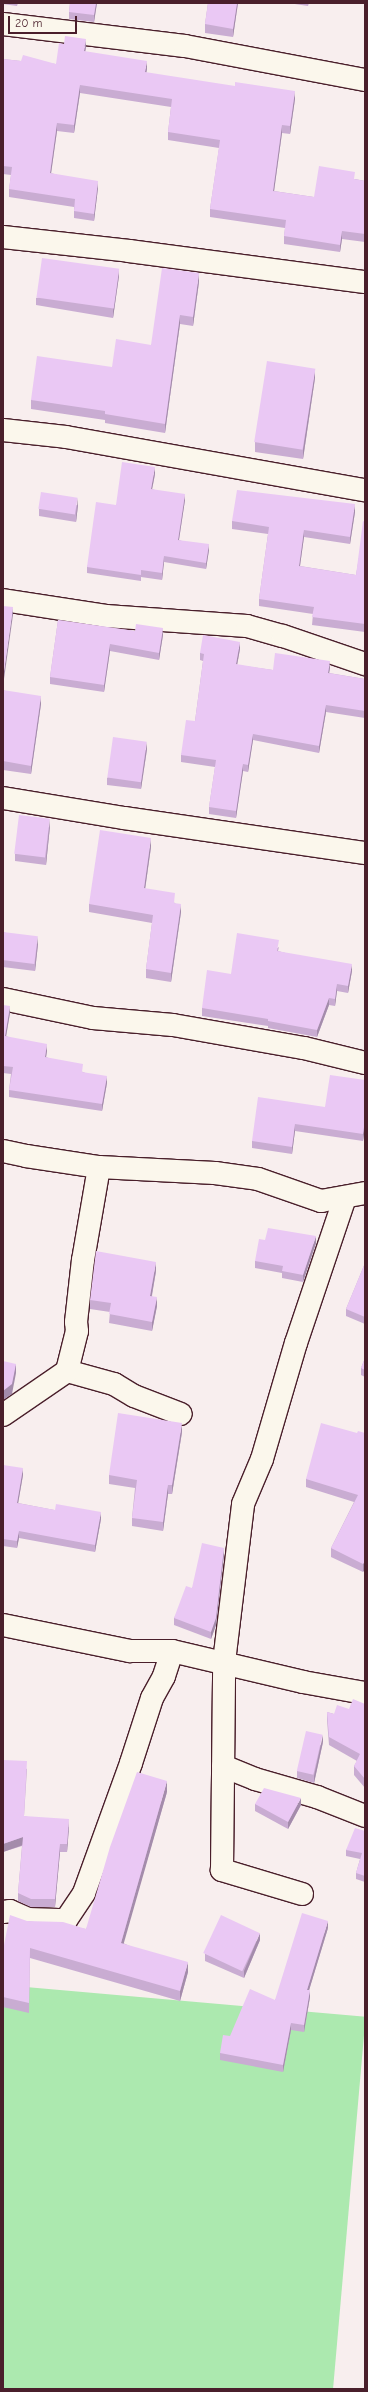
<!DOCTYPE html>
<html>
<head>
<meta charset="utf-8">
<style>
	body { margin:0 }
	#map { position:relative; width:368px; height:2392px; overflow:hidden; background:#f8eeee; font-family:"Comic Neue",sans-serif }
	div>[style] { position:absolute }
	.green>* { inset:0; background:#ace9af; transform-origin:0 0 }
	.roads { filter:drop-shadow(1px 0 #4a1f2b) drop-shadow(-1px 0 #4a1f2b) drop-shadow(0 1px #4a1f2b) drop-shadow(0 -1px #4a1f2b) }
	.street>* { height:22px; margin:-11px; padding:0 11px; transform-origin:11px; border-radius:11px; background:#fbf7ec }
	.wall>* { inset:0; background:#c9acd2; transform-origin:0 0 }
	.shaded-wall>* { inset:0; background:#a48cab }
	.building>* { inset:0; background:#eac8f4; transform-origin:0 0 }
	span { translate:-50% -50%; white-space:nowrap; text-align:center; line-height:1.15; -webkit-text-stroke:3.5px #fbf7ec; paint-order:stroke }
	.frame { position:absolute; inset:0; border:4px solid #4a1f2b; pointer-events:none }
	.scale { position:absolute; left:8px; top:16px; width:69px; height:18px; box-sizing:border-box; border:2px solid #4a1f2b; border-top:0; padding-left:5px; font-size:12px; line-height:14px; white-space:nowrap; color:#4a1f2b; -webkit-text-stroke:3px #fbf7ec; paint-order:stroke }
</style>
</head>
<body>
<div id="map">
	<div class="green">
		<i style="left:3px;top:1985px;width:364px;height:404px;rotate:5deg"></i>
	</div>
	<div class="roads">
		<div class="street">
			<i style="left:3px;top:24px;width:183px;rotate:6.9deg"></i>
			<i style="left:185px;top:46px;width:183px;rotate:10.7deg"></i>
			<i style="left:3px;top:237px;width:127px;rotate:6.3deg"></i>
			<i style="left:129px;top:251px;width:238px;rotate:7.5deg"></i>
			<i style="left:3px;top:430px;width:63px;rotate:6.3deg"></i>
			<i style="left:66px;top:437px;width:304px;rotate:10.1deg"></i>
			<i style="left:3px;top:600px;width:104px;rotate:8.8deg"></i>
			<i style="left:106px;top:616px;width:141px;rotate:4.1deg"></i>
			<i style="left:247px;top:626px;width:37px;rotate:16deg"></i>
			<i style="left:283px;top:636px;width:87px;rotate:18.9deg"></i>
			<i style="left:3px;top:798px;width:123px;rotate:9.4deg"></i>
			<i style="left:124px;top:818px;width:244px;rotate:8.3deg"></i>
			<i style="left:3px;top:999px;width:92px;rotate:11.9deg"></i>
			<i style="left:93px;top:1018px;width:80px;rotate:5deg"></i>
			<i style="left:173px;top:1025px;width:133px;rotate:10deg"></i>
			<i style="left:304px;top:1048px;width:63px;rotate:13.8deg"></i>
			<i style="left:3px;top:1151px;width:24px;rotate:12deg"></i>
			<i style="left:26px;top:1156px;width:74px;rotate:8.6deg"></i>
			<i style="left:99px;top:1167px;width:116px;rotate:3deg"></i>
			<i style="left:215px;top:1173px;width:43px;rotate:7.9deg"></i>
			<i style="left:258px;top:1179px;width:67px;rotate:19.2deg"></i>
			<i style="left:321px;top:1201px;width:45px;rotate:-10.3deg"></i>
			<i style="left:67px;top:1371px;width:49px;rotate:15.5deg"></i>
			<i style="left:114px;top:1384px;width:23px;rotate:31deg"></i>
			<i style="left:134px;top:1396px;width:50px;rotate:21deg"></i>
			<i style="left:3px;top:1415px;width:78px;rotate:-34.5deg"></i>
			<i style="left:67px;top:1371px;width:41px;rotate:-76deg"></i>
			<i style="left:77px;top:1331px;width:9px;rotate:-96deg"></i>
			<i style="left:76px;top:1322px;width:62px;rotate:-83.6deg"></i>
			<i style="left:83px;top:1260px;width:94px;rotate:-80.2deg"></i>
			<i style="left:3px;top:1625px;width:130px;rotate:11.6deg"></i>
			<i style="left:130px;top:1651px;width:42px"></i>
			<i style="left:223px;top:1766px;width:35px;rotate:22deg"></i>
			<i style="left:255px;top:1779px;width:65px;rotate:16.2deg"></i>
			<i style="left:317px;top:1797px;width:52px;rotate:21.6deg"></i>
			<i style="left:302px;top:1894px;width:84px;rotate:-163.3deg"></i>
			<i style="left:222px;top:1870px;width:208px;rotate:-89.4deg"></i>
			<i style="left:224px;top:1662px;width:159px;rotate:-83.1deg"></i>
			<i style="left:243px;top:1504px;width:49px;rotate:-67.1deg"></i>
			<i style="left:262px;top:1459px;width:121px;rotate:-73.7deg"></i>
			<i style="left:296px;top:1343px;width:154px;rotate:-71.4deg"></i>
			<i style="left:3px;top:1912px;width:7px;rotate:-8deg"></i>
			<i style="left:10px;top:1911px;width:20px;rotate:24deg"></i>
			<i style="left:28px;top:1919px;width:38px;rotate:2deg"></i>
			<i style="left:66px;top:1920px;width:32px;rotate:-56deg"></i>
			<i style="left:84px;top:1893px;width:138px;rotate:-70.1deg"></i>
			<i style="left:131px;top:1763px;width:68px;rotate:-72.1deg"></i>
			<i style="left:152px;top:1698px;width:25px;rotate:-61deg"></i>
			<i style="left:164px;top:1676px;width:26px;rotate:-72deg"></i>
			<i style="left:172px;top:1651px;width:135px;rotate:13.3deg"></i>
			<i style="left:303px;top:1682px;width:63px;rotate:10.1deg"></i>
		</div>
	</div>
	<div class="wall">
		<i style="clip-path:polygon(3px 3px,18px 3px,17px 6px,3px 4px)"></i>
		<i style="clip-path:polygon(70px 3px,97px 3px,94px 22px,69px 19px,69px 12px)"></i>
		<i style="clip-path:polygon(208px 3px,238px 3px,233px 37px,205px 33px,205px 24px)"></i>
		<i style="clip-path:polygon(288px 3px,309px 3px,308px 6px)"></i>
		<i style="clip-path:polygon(86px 47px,85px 52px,147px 69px,146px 73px,295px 99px,290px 134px,282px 133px,274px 191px,314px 197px,355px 179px,365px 181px,365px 242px,342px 239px,340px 252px,284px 244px,284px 236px,285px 228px,210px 217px,210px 209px,219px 148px,168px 140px,168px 132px,171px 107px,80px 93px,74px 133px,57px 131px,51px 173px,98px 188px,94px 221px,74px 218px,74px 207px,9px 197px,9px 189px,11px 175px,3px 174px,3px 59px,21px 61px,56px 64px)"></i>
		<i style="clip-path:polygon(119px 276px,113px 318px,36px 305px,36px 298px)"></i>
		<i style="clip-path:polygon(199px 282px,193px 326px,180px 324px,165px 433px,105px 423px,105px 420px,31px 409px,31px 400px,112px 367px,151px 345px)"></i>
		<i style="clip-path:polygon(315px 378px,303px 459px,255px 452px,255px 442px)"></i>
		<i style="clip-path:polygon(155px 474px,152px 489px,185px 500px,179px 540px,209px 550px,206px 569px,164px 562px,162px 580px,141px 577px,141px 581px,87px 573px,87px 567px,116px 505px)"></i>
		<i style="clip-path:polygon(78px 505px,76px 522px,39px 516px,39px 509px)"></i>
		<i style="clip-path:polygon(355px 512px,350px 544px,304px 537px,300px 566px,356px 575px,365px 522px,365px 632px,312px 625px,313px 614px,259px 606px,259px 599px,268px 534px,232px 529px,232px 521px)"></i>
		<i style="clip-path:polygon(58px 620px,163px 635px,159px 660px,110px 651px,104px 692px,50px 684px,50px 677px)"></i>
		<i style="clip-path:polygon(240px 649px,237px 665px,273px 670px,330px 668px,329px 673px,365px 679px,365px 718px,326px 712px,319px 753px,253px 740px,248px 772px,243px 771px,236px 818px,209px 814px,209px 807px,215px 767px,181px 762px,181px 755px,195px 721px,203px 661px,200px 660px,200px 653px)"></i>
		<i style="clip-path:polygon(3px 690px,41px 704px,31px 774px,3px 770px)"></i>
		<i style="clip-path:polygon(147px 749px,141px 789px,107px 785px,107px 778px)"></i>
		<i style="clip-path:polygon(50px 826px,46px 865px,15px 861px,15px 854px)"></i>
		<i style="clip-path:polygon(151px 847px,145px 889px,175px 903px,181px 912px,171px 982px,146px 978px,146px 969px,152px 923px,89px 912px,89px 904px)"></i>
		<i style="clip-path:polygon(3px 932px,38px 944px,35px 971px,3px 967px)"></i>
		<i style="clip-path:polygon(279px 947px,278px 951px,352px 971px,348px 993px,337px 991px,335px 1006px,329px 1005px,317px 1037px,268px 1028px,268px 1026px,202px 1016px,202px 1008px,231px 974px)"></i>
		<i style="clip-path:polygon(3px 1005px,10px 1013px,6px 1036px,47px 1051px,46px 1057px,83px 1072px,107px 1083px,102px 1111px,9px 1097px,9px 1090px,11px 1074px,3px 1073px)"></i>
		<i style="clip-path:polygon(365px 1080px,365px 1127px,363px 1141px,295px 1131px,292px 1154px,252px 1148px,252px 1141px,325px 1107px)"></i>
		<i style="clip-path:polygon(316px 1243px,303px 1282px,282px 1278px,282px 1273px,255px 1268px,255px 1261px)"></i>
		<i style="clip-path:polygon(365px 1263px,365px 1324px,346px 1316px,346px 1309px)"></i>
		<i style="clip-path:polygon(156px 1271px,152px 1296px,157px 1306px,152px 1331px,109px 1323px,110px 1312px,90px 1309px,90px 1300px)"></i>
		<i style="clip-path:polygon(365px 1358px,365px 1377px,361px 1375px,361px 1368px)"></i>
		<i style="clip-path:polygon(182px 1432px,172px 1494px,168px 1494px,163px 1531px,132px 1526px,132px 1518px,135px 1488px,109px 1484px,109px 1475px)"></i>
		<i style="clip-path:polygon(357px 1433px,365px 1433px,365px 1569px,363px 1572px,331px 1557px,331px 1548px,354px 1502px,306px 1487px,306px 1479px)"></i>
		<i style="clip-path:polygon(3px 1465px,23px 1475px,18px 1503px,101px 1519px,95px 1552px,19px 1538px,17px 1548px,3px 1546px)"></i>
		<i style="clip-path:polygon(224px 1555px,216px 1625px,211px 1639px,174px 1625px,174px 1618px,192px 1588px)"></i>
		<i style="clip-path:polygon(365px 1704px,365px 1788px,354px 1775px,354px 1766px,357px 1761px,329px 1745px,327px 1720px,327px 1712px,334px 1714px)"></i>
		<i style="clip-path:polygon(323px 1742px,314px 1783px,297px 1778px,297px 1771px)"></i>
		<i style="clip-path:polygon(3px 1760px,27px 1769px,24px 1816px,69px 1827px,67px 1852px,60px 1852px,55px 1907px,31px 1907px,18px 1901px,18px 1893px,22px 1846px,3px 1852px)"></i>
		<i style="clip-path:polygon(167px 1792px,123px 1943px,188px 1972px,180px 2001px,30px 1958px,29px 2013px,3px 2007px,3px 1950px,27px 1921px,86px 1929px)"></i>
		<i style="clip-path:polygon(255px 1804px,301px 1805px,288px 1829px,255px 1811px)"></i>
		<i style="clip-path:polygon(365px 1831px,365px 1882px,356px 1879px,356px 1873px,360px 1859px,346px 1856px,346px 1850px)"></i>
		<i style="clip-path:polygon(328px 1928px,309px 1990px,310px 1997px,304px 2032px,291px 2030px,283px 2072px,220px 2060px,220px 2053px,230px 2036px,275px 2000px)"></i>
		<i style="left:365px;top:1932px;width:11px;height:1px;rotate:90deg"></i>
		<i style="clip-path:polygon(260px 1940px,244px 1978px,205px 1961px,205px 1954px)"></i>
	</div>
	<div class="shaded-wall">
		<i style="clip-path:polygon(96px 3px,97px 3px,94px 22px,94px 15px)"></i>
		<i style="clip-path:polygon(237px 3px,238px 3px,233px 37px,233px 29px)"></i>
		<i style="clip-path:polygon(86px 39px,86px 47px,84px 59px,84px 51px)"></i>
		<i style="clip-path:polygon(147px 61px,147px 69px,145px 80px,145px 72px)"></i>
		<i style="clip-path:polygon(80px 85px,80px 93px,74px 133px,74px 125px)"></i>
		<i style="clip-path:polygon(295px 91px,295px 99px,290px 134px,290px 126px)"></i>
		<i style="clip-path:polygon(57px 123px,57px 131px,50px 181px,50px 173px)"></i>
		<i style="clip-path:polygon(282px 125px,282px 133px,273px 199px,273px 191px)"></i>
		<i style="clip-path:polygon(98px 181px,98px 188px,94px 221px,94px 214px)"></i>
		<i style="clip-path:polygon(342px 231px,342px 239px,340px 252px,340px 245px)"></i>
		<i style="clip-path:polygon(119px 269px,119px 276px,113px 318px,113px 311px)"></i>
		<i style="clip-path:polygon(199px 273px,199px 282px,193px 326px,193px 317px)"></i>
		<i style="clip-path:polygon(180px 315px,180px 324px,165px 433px,165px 424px)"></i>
		<i style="clip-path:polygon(315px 369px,315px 378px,303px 459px,303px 450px)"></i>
		<i style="clip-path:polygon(155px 467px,155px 474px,151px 495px,151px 489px)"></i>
		<i style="clip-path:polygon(185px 494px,185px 500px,178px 546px,178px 540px)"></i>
		<i style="clip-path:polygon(78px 498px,78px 505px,76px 522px,76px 515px)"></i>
		<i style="clip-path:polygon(355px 504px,355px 512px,350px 544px,350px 537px)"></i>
		<i style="clip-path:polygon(304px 530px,304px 537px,299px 573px,299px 566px)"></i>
		<i style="clip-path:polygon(209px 544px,209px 550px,206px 569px,206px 563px)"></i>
		<i style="clip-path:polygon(164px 556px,164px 562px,162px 580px,162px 573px)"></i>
		<i style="clip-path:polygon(13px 607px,13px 615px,3px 686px,3px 678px)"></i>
		<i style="clip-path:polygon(163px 628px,163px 635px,159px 660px,159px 653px)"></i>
		<i style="clip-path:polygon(240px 642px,240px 649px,236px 671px,236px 664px)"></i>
		<i style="clip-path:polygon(110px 644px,110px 651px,104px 692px,104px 685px)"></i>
		<i style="clip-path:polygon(330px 661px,330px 668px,328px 680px,328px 673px)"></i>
		<i style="clip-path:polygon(41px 696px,41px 704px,31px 774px,31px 766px)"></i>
		<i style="clip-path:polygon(326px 705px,326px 712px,319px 753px,319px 746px)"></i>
		<i style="clip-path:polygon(253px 734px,253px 740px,248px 772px,248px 765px)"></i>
		<i style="clip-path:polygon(147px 742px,147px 749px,141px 789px,141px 782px)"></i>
		<i style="clip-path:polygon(243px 764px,243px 771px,236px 818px,236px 811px)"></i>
		<i style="clip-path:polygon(50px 819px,50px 826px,46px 865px,46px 858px)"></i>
		<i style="clip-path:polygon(151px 838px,151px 847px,144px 897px,144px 888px)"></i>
		<i style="clip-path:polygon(181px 904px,181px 912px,171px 982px,171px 973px)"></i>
		<i style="clip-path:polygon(38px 936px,38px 944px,35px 971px,35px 964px)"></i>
		<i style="clip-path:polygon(352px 964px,352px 971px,348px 993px,348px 986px)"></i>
		<i style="clip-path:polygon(337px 984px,337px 991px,335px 1006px,335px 999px)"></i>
		<i style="clip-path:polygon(329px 998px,329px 1005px,317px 1037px,317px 1030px)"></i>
		<i style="clip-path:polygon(10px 1006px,10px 1013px,5px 1043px,5px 1036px)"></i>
		<i style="clip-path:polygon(47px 1044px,47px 1051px,45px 1064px,45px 1057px)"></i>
		<i style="clip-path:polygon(107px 1076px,107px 1083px,102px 1111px,102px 1104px)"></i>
		<i style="clip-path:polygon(365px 1120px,365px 1127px,363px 1141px,363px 1134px)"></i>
		<i style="clip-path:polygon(295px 1124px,295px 1131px,292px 1154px,292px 1147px)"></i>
		<i style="clip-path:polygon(316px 1236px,316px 1243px,303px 1282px,303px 1275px)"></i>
		<i style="clip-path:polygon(156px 1262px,156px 1271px,150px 1305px,150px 1296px)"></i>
		<i style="clip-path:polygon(157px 1297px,157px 1306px,152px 1331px,152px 1322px)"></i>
		<i style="clip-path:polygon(16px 1364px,16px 1373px,12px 1394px,3px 1400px,3px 1391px)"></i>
		<i style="clip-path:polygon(182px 1423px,182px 1432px,172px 1494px,172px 1485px)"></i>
		<i style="clip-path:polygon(23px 1468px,23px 1475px,17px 1510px,17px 1503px)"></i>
		<i style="clip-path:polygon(168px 1485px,168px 1494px,163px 1531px,163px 1522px)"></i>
		<i style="clip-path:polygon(101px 1512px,101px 1519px,95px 1552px,95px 1545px)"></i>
		<i style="clip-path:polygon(19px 1531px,19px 1538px,17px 1548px,17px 1541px)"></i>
		<i style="clip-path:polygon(224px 1548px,224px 1555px,216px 1625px,211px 1639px,211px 1632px)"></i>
		<i style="clip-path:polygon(365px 1561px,365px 1569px,363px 1572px,363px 1564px)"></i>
		<i style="clip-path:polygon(323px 1735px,323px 1742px,314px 1783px,314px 1776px)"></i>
		<i style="clip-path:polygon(167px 1781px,167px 1792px,121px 1953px,121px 1943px)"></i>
		<i style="clip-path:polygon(301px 1798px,301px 1805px,288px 1829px,288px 1822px)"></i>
		<i style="clip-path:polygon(69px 1819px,69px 1827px,67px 1852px,67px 1844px)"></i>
		<i style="clip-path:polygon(23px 1837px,23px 1845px,3px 1852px,3px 1844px)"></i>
		<i style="clip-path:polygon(60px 1844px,60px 1852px,55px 1907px,55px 1899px)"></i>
		<i style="clip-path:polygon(328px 1921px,328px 1928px,307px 1997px,307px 1990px)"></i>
		<i style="clip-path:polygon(260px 1933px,260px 1940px,244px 1978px,244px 1971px)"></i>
		<i style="clip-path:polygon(188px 1962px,188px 1972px,180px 2001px,180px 1991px)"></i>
		<i style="clip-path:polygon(310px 1990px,310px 1997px,304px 2032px,304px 2025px)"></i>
		<i style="clip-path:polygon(291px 2023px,291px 2030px,283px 2072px,283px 2065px)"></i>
	</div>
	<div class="building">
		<i style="clip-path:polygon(70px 3px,96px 3px,94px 15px,69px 12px)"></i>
		<i style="clip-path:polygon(208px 3px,237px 3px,233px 29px,205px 24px)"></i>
		<i style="clip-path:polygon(65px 36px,86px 39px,84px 51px,147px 61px,145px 72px,235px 86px,235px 82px,295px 91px,290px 126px,282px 125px,273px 191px,314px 197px,319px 166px,355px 172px,354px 179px,365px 181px,365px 234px,342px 231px,340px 245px,284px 236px,286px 220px,210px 209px,220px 140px,168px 132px,172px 99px,80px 85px,74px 125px,57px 123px,50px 173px,98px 181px,94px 214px,74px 211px,75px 199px,9px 189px,12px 167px,3px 166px,3px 59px,21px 61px,23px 55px,56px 64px,59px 43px,64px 44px)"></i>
		<i style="left:42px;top:258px;width:78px;height:40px;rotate:8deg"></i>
		<i style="clip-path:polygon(162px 268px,199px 273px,193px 317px,180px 315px,165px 424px,105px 414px,105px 411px,31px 400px,37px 356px,112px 367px,116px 339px,151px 345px)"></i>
		<i style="left:267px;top:361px;width:49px;height:82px;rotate:9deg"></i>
		<i style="clip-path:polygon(122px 462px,155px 467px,151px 489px,185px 494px,178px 540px,209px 544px,206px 563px,164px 556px,162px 573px,141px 570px,141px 575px,87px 567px,96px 502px,116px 505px)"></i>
		<i style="clip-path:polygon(237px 490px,355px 504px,350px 537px,304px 530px,299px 566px,356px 575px,363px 521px,365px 522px,365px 624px,312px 617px,314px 607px,259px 599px,269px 527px,232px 521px)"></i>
		<i style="left:41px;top:492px;width:37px;height:17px;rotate:9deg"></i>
		<i style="clip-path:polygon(3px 606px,13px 607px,3px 678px)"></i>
		<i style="clip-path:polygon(58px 620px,135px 631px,136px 624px,163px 628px,159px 653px,110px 644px,104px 685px,50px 677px)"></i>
		<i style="clip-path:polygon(203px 635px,240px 642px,236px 664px,273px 670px,275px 653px,330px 661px,328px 673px,365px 679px,365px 711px,326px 705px,319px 746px,253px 734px,248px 765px,243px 764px,236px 811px,209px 807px,216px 760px,181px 755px,186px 720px,195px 721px,204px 654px,200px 653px)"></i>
		<i style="clip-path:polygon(3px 690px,41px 696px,31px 766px,3px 761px)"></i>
		<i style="left:113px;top:737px;width:34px;height:41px;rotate:8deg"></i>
		<i style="left:19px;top:815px;width:31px;height:39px;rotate:7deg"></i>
		<i style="clip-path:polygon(100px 830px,151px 838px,144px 888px,175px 893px,174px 903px,181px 904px,171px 973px,146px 969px,153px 915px,89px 904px)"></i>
		<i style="left:3px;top:932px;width:35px;height:28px;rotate:7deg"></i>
		<i style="clip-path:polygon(237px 933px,279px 940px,277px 951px,352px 964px,348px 986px,337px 984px,335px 999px,329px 998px,317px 1030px,268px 1021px,268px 1019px,202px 1008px,207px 970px,231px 974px)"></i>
		<i style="clip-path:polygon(3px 1005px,10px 1006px,5px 1036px,47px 1044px,45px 1057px,83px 1064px,82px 1072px,107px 1076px,102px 1104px,9px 1090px,13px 1067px,3px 1066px)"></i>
		<i style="clip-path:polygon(330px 1075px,365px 1080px,365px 1120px,363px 1134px,295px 1124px,292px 1147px,252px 1141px,258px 1097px,325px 1107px)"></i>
		<i style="clip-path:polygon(268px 1228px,316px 1236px,303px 1275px,282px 1271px,283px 1266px,255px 1261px,259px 1239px,265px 1240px)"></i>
		<i style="clip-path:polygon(96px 1251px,156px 1262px,150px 1296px,157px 1297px,152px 1322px,109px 1314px,111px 1303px,90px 1300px)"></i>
		<i style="clip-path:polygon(365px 1263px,365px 1317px,346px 1309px)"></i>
		<i style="clip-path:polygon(365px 1358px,365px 1370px,361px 1368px)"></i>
		<i style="clip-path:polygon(3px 1361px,16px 1364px,12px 1384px,3px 1391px)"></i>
		<i style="clip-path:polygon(118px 1413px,182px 1423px,172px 1485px,168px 1485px,163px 1522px,132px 1518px,137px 1480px,109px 1475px)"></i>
		<i style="clip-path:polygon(321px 1423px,357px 1433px,358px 1431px,365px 1433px,365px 1561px,363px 1564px,331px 1548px,358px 1495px,306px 1479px)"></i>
		<i style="clip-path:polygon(3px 1465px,23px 1468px,17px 1503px,55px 1510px,56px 1504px,101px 1512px,95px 1545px,19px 1531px,17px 1541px,3px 1539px)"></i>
		<i style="clip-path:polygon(202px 1543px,224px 1548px,216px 1618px,211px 1632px,174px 1618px,186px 1586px,192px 1588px)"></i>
		<i style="clip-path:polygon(353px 1699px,365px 1704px,365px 1779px,354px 1766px,360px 1754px,329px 1737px,327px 1712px,334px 1714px,337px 1705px,349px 1709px)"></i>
		<i style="left:306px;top:1731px;width:17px;height:41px;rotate:13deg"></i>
		<i style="clip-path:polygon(3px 1760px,27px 1761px,24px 1816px,69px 1819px,67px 1844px,60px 1844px,55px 1899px,31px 1899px,18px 1893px,23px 1837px,3px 1844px)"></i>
		<i style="clip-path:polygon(137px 1772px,167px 1781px,121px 1943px,188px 1962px,180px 1991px,30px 1948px,29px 2003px,3px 1997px,3px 1950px,10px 1915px,27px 1921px,63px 1922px,86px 1929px,110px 1847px)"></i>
		<i style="clip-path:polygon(264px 1788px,301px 1798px,288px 1822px,255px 1804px)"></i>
		<i style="clip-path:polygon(355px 1828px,365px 1831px,365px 1876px,356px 1873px,362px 1853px,346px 1850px)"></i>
		<i style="clip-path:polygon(302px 1913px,328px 1921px,307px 1990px,310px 1990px,304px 2025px,291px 2023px,283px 2065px,220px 2053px,223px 2035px,230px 2036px,250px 1989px,275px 2000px)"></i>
		<i style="left:221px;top:1915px;width:43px;height:42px;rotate:25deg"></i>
	</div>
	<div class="frame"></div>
	<div class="scale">20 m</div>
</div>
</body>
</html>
